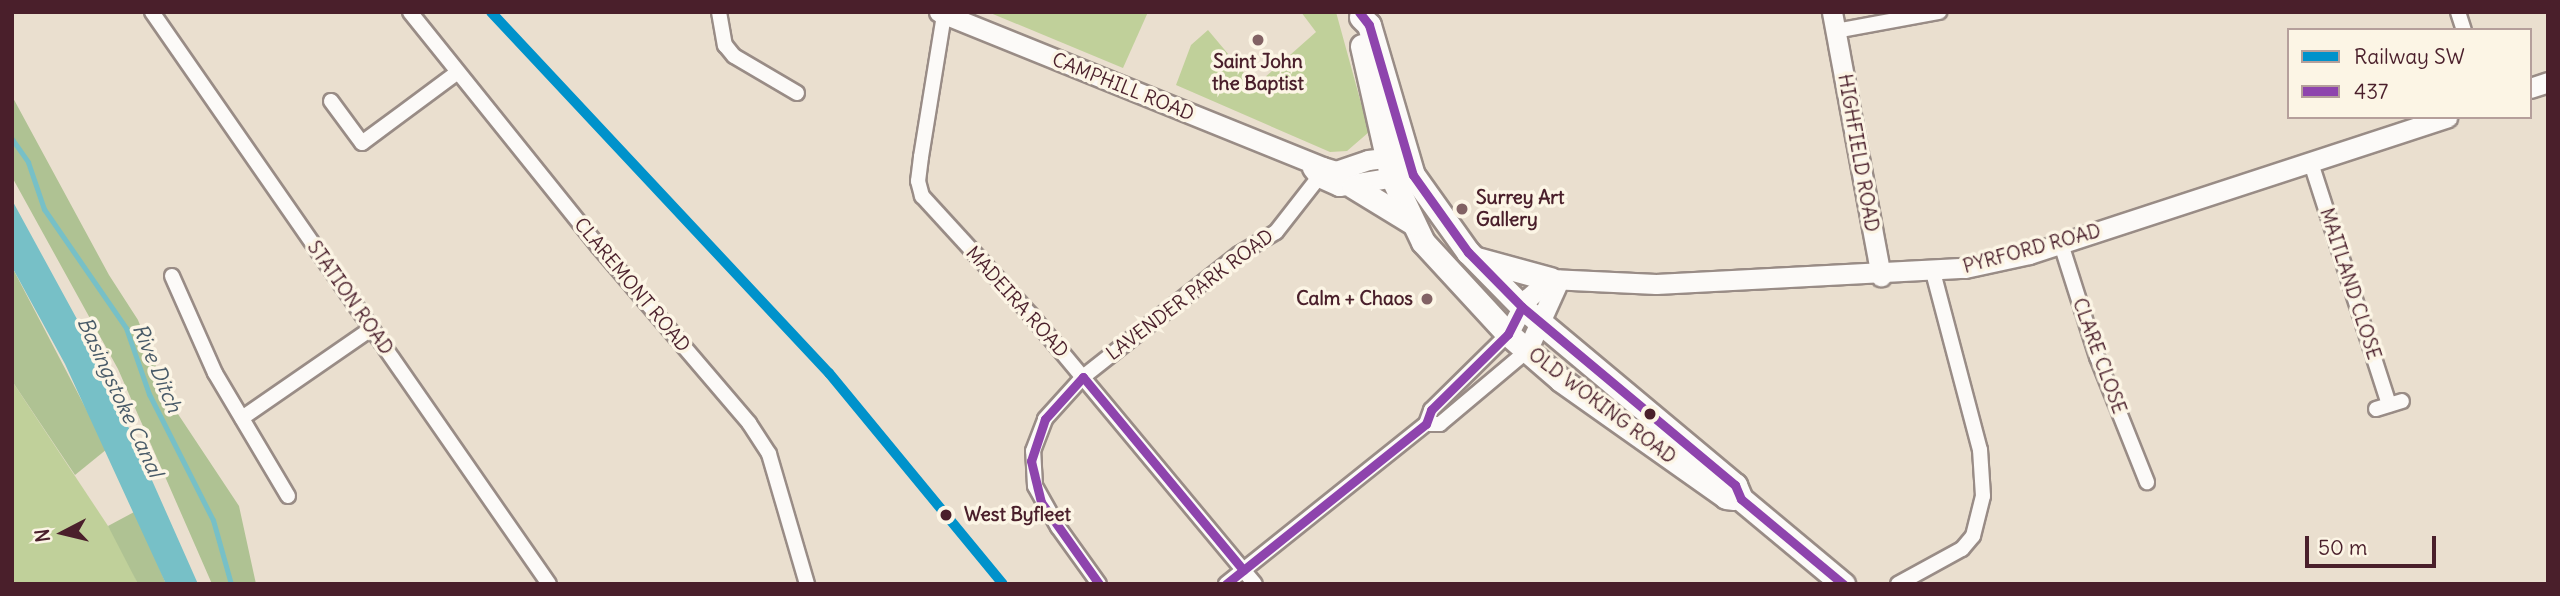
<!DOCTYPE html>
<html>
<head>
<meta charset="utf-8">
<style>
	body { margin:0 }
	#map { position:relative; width:2560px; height:596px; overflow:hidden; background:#eadfcf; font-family:Delius,sans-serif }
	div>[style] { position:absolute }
	.green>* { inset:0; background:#c0d09a }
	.forest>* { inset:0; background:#afc293 }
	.water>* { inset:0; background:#77c0c7 }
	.stream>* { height:5px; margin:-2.5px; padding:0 2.5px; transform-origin:2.5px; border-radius:2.5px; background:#77c0c7 }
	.roads { filter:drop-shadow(2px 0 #998c86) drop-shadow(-2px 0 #998c86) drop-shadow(0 2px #998c86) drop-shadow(0 -2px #998c86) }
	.street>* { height:14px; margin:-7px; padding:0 7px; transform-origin:7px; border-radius:7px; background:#fcfaf8 }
	.secondary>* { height:19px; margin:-9.5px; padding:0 9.5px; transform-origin:9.5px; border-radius:9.5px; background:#fcfaf8 }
	.primary>* { height:23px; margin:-11.5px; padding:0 11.5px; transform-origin:11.5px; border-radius:11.5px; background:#fcfaf8 }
	.bus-1>* { height:9px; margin:-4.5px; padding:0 4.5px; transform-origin:4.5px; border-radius:4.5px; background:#8e44ad }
	.rail-1>* { height:10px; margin:-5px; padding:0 5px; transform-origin:5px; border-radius:5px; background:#0092cb }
	.dots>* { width:19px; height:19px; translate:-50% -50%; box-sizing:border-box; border:4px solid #fcf5e5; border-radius:50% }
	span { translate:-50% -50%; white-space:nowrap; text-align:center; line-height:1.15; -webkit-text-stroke:7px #fcf5e5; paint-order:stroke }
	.poi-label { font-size:19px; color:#4a1f2b; font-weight:700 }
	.left { translate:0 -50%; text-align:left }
	.right { translate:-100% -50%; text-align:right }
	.street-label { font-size:19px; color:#4a1f2b }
	.stop-label { font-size:19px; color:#4a1f2b; font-weight:700 }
	.water-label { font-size:21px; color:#485a68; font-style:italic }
	.frame { position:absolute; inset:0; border:14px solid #4a1f2b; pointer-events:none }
	.legend { position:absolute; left:2287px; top:28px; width:245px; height:91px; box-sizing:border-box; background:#fcf5e5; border:2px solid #b59f9b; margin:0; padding:9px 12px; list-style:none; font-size:21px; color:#4a1f2b }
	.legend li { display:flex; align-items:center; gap:14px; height:35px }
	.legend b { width:35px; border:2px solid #b59f9b }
	.north { position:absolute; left:28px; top:498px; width:70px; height:70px; -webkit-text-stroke:5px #fcf5e5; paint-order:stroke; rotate:263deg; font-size:19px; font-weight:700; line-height:28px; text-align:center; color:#4a1f2b }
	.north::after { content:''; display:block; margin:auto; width:24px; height:32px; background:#4a1f2b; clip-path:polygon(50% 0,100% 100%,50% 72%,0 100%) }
	.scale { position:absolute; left:2305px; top:536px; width:131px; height:32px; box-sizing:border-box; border:4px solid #4a1f2b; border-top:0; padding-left:9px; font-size:21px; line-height:24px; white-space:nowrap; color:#4a1f2b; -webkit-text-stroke:5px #fcf5e5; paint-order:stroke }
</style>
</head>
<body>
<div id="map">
	<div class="green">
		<i style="clip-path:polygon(988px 12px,1148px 12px,1123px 68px)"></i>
		<i style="clip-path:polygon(1301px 12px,1336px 12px,1369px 132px,1347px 151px,1330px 152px,1176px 85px,1191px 45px,1208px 30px,1255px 86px,1316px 32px)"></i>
		<i style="clip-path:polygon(12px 381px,120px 544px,138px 584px,12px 584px)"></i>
	</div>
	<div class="forest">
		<i style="clip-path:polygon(12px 96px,109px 275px,138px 320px,170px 402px,239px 506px,256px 584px,212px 584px,118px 369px,12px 177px)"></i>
		<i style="clip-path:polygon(12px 267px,107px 449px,75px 475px,12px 381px)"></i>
		<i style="clip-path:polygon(136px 511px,166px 584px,138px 584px,108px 526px)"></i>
	</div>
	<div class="water">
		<i style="clip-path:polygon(12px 200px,96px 354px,198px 584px,166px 584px,65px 364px,12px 267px)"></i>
	</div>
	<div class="stream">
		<i style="left:12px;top:139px;width:28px;rotate:55deg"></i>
		<i style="left:28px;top:162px;width:50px;rotate:71.2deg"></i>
		<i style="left:44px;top:209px;width:145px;rotate:55.4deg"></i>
		<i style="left:126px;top:328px;width:70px;rotate:70.8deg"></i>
		<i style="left:149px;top:394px;width:141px;rotate:63.1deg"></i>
		<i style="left:213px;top:520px;width:66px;rotate:74.3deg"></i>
	</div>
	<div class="roads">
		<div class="street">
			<i style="left:152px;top:12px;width:696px;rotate:55.24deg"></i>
			<i style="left:410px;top:12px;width:300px;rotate:51.2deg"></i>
			<i style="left:598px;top:246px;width:233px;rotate:49.5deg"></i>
			<i style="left:749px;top:423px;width:37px;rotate:57deg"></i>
			<i style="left:769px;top:454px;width:135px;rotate:73.7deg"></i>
			<i style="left:719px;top:12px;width:34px;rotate:80deg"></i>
			<i style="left:725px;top:45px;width:14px;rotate:51deg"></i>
			<i style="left:734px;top:56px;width:73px;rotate:30.4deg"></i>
			<i style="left:2458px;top:12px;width:19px;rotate:72deg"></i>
			<i style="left:944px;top:15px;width:144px;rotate:99.2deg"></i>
			<i style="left:921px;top:157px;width:24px;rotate:97deg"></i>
			<i style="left:918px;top:181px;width:16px;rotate:75deg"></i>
			<i style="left:922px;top:196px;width:160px;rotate:47.5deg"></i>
			<i style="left:1030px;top:314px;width:351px;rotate:50.2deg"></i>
			<i style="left:1835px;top:31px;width:106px;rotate:-10.4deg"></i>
			<i style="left:331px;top:101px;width:52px;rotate:53.6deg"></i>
			<i style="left:362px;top:143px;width:119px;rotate:-36.5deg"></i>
			<i style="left:2311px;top:163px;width:254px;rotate:72.1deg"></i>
			<i style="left:2061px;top:244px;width:119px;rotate:72.3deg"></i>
			<i style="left:2097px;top:357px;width:135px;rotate:68.2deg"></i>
			<i style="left:172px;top:276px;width:106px;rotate:66.1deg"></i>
			<i style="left:215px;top:373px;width:143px;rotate:59.3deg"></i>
			<i style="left:2376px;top:409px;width:27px;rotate:-17deg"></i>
			<i style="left:242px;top:418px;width:157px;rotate:-34.6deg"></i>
			<i style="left:1426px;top:424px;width:14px"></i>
			<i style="left:1440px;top:424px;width:114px;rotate:-40deg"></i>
			<i style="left:1099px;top:584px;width:70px;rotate:-125.7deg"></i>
			<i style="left:1058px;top:527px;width:47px;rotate:-119.3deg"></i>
			<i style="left:1035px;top:486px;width:35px;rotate:-93deg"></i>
			<i style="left:1033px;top:451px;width:34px;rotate:-69deg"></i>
			<i style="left:1045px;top:419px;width:57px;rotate:-47.9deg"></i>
			<i style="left:1083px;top:377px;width:199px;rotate:-38.3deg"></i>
			<i style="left:1239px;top:254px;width:43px;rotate:-30.7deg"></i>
			<i style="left:1276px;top:232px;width:70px;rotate:-52deg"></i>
			<i style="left:1226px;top:584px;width:256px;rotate:-38.7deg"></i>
			<i style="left:1426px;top:424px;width:15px;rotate:-70deg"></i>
			<i style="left:1431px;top:410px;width:108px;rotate:-44.6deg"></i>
			<i style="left:1898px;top:584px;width:73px;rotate:-28.7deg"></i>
			<i style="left:1962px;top:549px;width:17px;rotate:-50deg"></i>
			<i style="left:1973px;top:536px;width:41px;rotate:-76deg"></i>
			<i style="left:1983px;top:496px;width:46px;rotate:-93.7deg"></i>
			<i style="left:1980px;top:450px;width:184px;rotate:-104.8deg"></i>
		</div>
		<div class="secondary">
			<i style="left:939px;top:12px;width:414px;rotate:22deg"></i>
			<i style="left:1323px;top:167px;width:14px;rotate:17deg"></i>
			<i style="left:1336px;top:171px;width:34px;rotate:-19deg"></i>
			<i style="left:1368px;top:160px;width:34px;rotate:-7deg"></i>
			<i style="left:1832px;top:12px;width:269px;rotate:79.5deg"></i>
			<i style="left:2530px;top:88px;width:19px;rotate:-18deg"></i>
			<i style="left:1312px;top:168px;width:11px;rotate:52deg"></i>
			<i style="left:1319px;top:177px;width:22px;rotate:24deg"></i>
			<i style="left:1339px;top:186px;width:68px;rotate:-9.3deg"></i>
			<i style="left:1508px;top:334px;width:40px;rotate:-62deg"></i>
			<i style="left:1527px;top:299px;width:30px;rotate:-41deg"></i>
			<i style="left:1550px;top:279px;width:106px;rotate:2.7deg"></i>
			<i style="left:1656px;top:284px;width:309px;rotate:-3deg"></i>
			<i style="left:1965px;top:268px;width:66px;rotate:-12.3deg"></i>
			<i style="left:2029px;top:254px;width:440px;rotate:-18.1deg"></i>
			<i style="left:1527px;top:351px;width:78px;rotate:-65.7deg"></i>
		</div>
		<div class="primary">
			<i style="left:1361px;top:17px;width:11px;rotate:45deg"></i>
			<i style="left:1369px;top:25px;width:156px;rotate:73.7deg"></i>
			<i style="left:1413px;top:175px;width:95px;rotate:54.5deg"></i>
			<i style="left:1468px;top:252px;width:77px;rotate:45.5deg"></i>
			<i style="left:1522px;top:307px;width:278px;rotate:39.9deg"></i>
			<i style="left:1735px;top:485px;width:15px;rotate:67deg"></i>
			<i style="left:1741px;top:499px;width:133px;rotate:39.8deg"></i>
			<i style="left:1362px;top:46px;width:132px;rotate:77.3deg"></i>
			<i style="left:1391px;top:175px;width:74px;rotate:64.5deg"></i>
			<i style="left:1423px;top:242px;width:125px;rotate:47.3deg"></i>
			<i style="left:1508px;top:334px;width:70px;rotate:41deg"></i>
			<i style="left:1561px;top:380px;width:202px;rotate:35.3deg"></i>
			<i style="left:1726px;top:497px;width:8px;rotate:7deg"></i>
			<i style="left:1354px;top:187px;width:69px;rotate:31.4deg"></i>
			<i style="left:1477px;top:259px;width:76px;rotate:15.3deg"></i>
		</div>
	</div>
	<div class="bus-1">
		<i style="left:1359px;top:12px;width:16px;rotate:52deg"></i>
		<i style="left:1369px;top:25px;width:156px;rotate:73.7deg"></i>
		<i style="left:1413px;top:175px;width:95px;rotate:54.5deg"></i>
		<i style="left:1468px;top:252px;width:77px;rotate:45.5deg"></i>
		<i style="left:1522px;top:307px;width:278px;rotate:39.9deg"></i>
		<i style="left:1735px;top:485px;width:15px;rotate:67deg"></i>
		<i style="left:1741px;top:499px;width:133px;rotate:39.8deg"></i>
		<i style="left:1083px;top:377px;width:251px;rotate:50.3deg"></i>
		<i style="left:1083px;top:377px;width:57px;rotate:132.1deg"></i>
		<i style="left:1045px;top:419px;width:44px;rotate:108.4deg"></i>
		<i style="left:1031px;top:461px;width:42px;rotate:76.3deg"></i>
		<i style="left:1041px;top:502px;width:100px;rotate:54.7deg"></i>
		<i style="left:1226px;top:584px;width:256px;rotate:-38.7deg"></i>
		<i style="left:1426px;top:424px;width:15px;rotate:-70deg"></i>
		<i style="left:1431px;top:410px;width:108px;rotate:-44.6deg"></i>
		<i style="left:1508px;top:334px;width:30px;rotate:-63deg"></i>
	</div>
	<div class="rail-1">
		<i style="left:491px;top:12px;width:495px;rotate:46.9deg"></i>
		<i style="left:829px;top:373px;width:273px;rotate:50.5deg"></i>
	</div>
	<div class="dots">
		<i style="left:1258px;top:40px;background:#826264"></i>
		<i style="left:1462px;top:209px;background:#826264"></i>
		<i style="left:1427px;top:299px;background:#826264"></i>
		<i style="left:1650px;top:414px;background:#4a1f2b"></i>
		<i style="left:946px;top:515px;background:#4a1f2b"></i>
	</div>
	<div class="poi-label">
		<span style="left:1258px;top:73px">Saint John<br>the Baptist</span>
		<span class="left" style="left:1476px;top:209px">Surrey Art<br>Gallery</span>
		<span class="right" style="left:1413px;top:299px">Calm + Chaos</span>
	</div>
	<div class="street-label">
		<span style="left:1123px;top:87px;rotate:22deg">CAMPHILL ROAD</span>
		<span style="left:1858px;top:153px;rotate:80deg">HIGHFIELD ROAD</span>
		<span style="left:2032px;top:249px;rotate:-15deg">PYRFORD ROAD</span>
		<span style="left:2350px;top:284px;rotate:72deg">MAITLAND CLOSE</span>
		<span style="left:632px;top:285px;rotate:50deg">CLAREMONT ROAD</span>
		<span style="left:1190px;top:295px;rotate:-37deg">LAVENDER PARK ROAD</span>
		<span style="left:350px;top:298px;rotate:55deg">STATION ROAD</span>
		<span style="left:1017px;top:302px;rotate:48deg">MADEIRA ROAD</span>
		<span style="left:2099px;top:356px;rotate:70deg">CLARE CLOSE</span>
		<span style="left:1602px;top:406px;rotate:37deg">OLD WOKING ROAD</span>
	</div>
	<div class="stop-label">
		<span class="left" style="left:964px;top:515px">West Byfleet</span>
	</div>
	<div class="water-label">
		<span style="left:157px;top:368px;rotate:67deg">Rive Ditch</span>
		<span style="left:120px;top:397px;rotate:65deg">Basingstoke Canal</span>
	</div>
	<div class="frame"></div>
	<ul class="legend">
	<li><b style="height:9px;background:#0092cb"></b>Railway SW</li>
	<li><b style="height:9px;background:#8e44ad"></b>437</li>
	</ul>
	<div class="north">N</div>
	<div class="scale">50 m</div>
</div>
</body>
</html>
